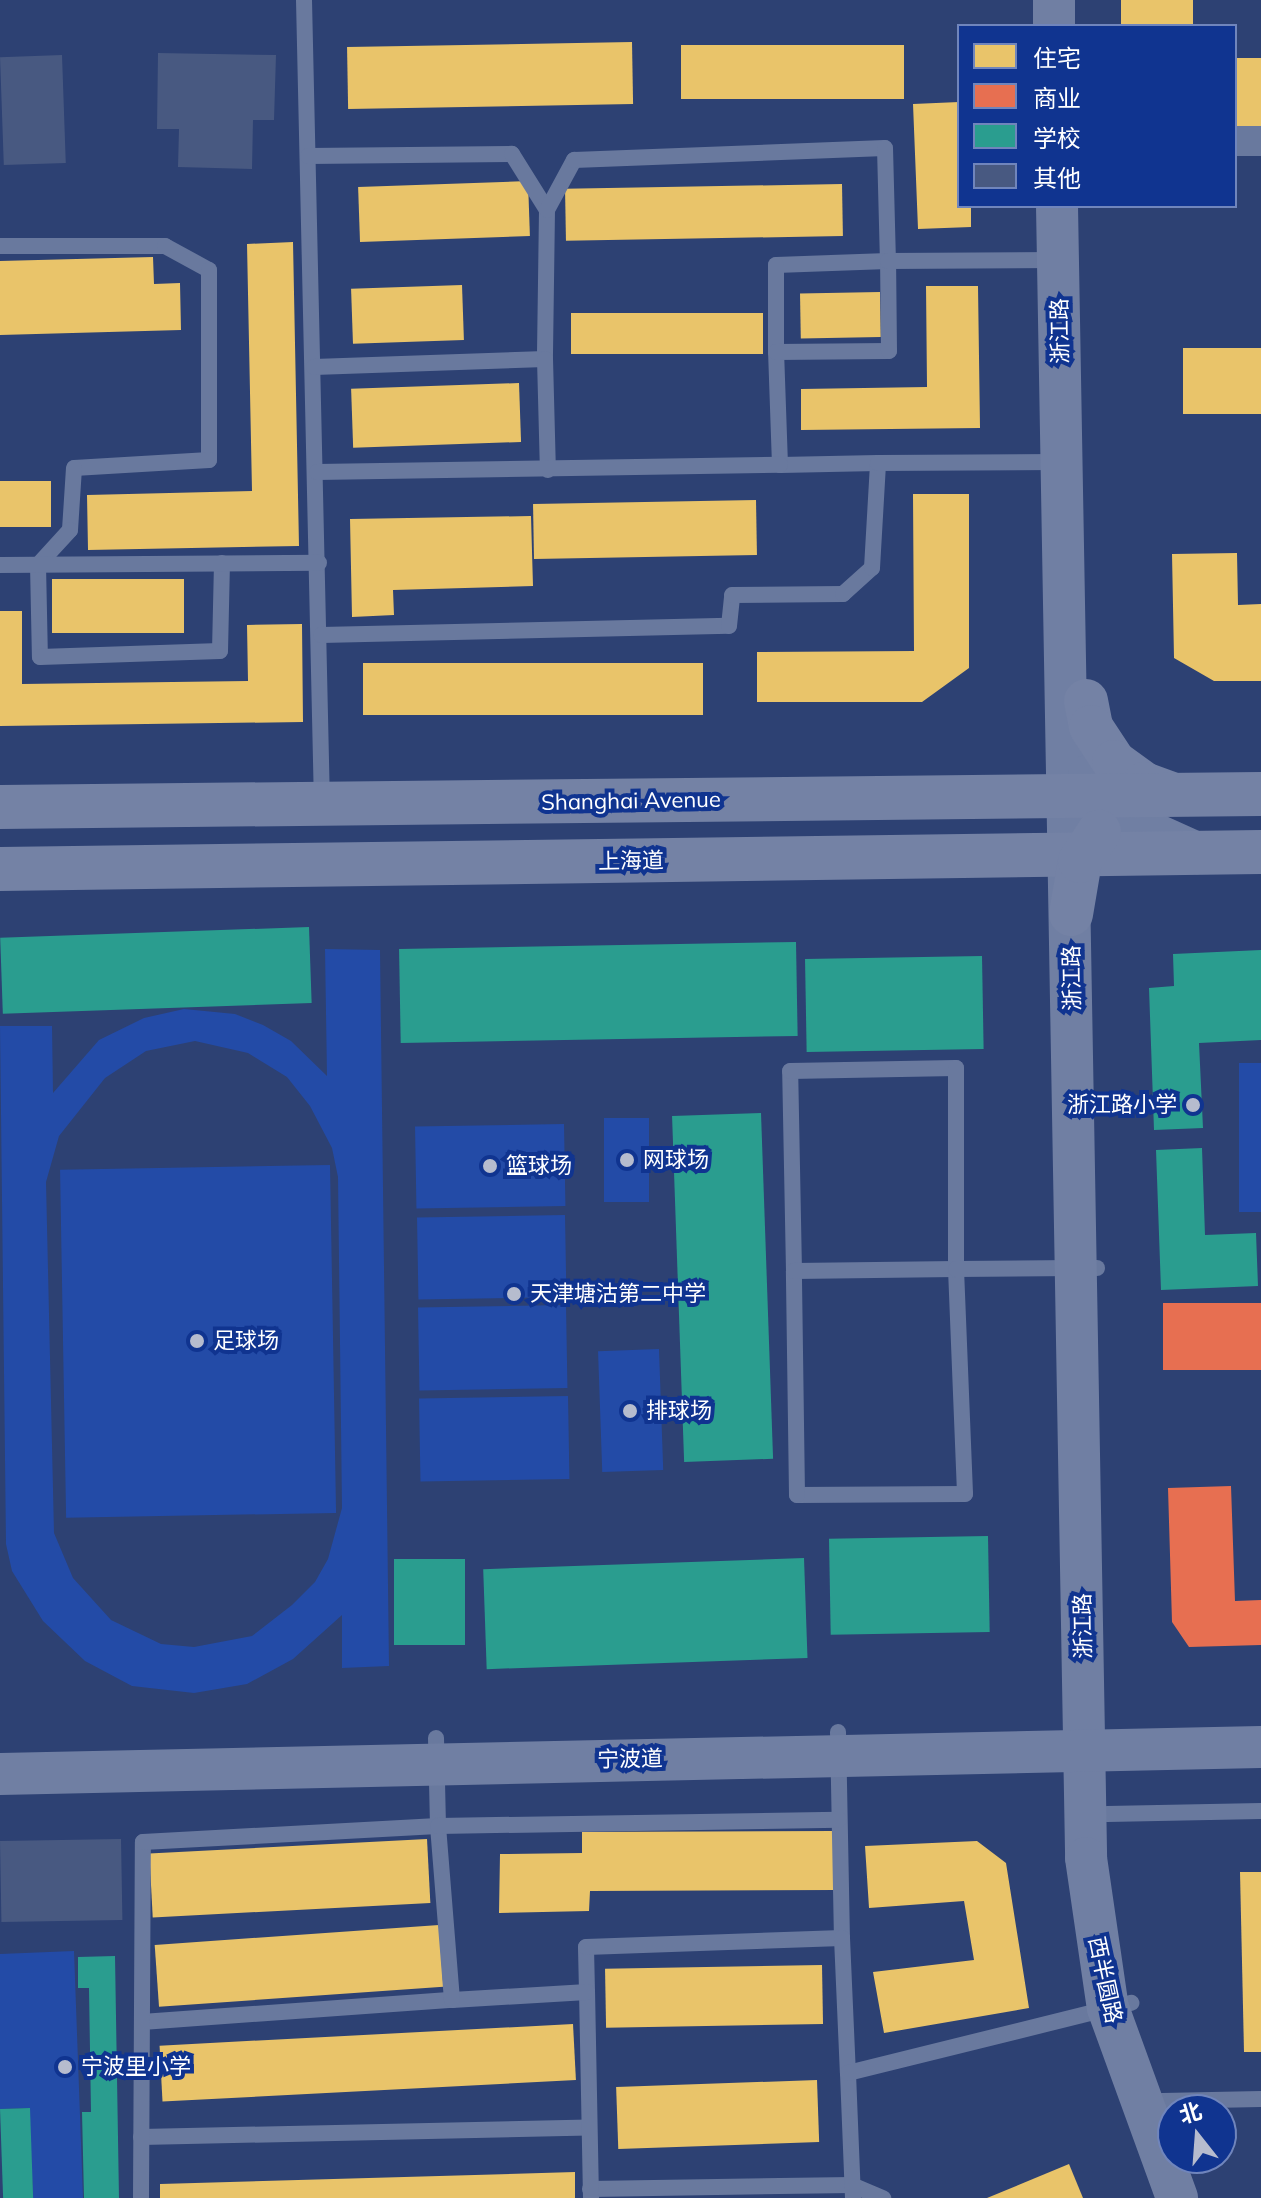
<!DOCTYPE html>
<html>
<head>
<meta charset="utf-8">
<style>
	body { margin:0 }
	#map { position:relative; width:1261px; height:2198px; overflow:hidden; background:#2d4173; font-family:Mulish,"Noto Sans SC",sans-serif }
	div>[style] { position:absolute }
	.green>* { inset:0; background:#234ba7; transform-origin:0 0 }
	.homes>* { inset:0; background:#e9c46a; transform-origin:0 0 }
	.shops>* { inset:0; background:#e76f51; transform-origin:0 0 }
	.schools>* { inset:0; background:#2a9d8f; transform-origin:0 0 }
	.building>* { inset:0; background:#485981; transform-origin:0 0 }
	.lane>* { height:16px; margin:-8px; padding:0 8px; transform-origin:8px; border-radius:8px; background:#69799e }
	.street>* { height:30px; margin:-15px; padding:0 15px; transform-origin:15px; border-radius:15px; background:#69799e }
	.secondary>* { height:42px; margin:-21px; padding:0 21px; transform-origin:21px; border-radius:21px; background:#707fa3 }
	.primary>* { height:44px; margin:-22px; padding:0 22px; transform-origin:22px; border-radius:22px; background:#7482a5 }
	.dots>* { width:22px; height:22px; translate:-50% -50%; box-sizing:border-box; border:4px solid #103490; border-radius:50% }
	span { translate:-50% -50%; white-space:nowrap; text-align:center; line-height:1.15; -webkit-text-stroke:8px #103490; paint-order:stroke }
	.street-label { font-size:22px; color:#fff }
	.poi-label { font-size:22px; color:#fff }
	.right { translate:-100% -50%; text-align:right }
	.left { translate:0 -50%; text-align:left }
	.legend { position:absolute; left:957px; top:24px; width:280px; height:184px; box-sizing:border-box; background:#103490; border:2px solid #7085bc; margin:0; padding:10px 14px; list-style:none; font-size:24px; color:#fff }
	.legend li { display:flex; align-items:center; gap:16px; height:40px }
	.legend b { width:40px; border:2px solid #7085bc }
	.north { position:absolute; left:1157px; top:2094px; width:80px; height:80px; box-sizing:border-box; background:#103490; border:2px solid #7085bc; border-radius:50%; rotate:343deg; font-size:22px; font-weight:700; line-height:32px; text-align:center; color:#fff }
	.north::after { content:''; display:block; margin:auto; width:28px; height:36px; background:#b6bcce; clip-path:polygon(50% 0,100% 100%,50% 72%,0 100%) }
</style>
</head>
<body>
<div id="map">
	<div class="green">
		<i style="clip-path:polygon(evenodd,325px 949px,380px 950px,389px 1666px,342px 1668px,342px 1615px,293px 1659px,247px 1684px,194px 1693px,132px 1686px,85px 1661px,43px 1621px,12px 1571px,6px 1544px,0 1026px,52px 1026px,53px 1093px,99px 1040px,144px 1018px,184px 1009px,235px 1014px,263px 1025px,291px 1041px,327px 1076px,325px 949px,195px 1041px,248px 1053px,287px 1077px,310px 1106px,332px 1148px,338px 1177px,342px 1508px,328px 1559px,315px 1582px,292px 1605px,252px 1636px,194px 1647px,161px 1644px,111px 1620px,73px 1578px,54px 1533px,46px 1182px,59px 1136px,105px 1078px,146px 1051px,195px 1041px)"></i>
		<i style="left:1261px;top:1063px;width:149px;height:22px;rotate:90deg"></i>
		<i style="left:604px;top:1118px;width:45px;height:84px"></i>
		<i style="left:564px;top:1124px;width:82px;height:149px;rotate:89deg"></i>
		<i style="left:330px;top:1165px;width:348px;height:270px;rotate:89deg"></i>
		<i style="left:565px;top:1215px;width:82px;height:148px;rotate:89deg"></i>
		<i style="left:566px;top:1305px;width:83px;height:148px;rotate:89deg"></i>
		<i style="left:659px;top:1349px;width:121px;height:61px;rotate:88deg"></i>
		<i style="left:568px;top:1396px;width:83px;height:149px;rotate:89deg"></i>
		<i style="clip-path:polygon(74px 1951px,83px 2198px,33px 2198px,29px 2108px,0 2109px,0 1954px)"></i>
	</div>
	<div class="homes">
		<i style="left:1121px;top:0;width:72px;height:26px"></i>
		<i style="left:632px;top:42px;width:62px;height:285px;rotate:89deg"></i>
		<i style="left:904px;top:45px;width:54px;height:223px;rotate:90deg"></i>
		<i style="left:1261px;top:58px;width:68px;height:26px;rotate:90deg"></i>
		<i style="clip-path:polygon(959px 102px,959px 206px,971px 206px,971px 227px,918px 229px,913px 104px)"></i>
		<i style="left:528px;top:181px;width:55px;height:170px;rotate:88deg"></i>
		<i style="left:842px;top:184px;width:52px;height:277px;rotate:89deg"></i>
		<i style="clip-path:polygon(293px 242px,299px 546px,88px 550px,87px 495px,252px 491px,247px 244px)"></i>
		<i style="clip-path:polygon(153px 257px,154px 284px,180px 283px,181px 330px,0 335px,0 261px)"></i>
		<i style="left:462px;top:285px;width:55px;height:111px;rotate:88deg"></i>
		<i style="clip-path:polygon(926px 286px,978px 286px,980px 428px,801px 430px,801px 389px,927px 387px)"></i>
		<i style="left:880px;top:292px;width:45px;height:80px;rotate:89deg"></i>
		<i style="left:763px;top:313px;width:41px;height:192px;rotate:90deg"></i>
		<i style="left:1261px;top:348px;width:66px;height:78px;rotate:90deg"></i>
		<i style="left:519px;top:383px;width:59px;height:168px;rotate:88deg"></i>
		<i style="left:51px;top:481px;width:46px;height:51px;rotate:90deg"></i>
		<i style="clip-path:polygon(913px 494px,969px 494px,969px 668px,922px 702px,757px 702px,757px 652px,914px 651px)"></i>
		<i style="left:756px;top:500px;width:55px;height:223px;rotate:89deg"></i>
		<i style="clip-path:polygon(531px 516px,533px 586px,393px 590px,394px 615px,352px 617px,350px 519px)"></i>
		<i style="clip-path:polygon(1237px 553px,1238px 605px,1261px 604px,1261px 681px,1214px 681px,1174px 658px,1172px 554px)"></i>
		<i style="left:184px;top:579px;width:54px;height:132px;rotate:90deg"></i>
		<i style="clip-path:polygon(0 611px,22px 611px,22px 684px,248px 681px,247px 625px,302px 624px,303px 722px,0 726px)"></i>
		<i style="left:703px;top:663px;width:52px;height:340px;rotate:90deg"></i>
		<i style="clip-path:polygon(834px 1831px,836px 1890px,590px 1891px,589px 1911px,499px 1913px,500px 1854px,582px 1853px,582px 1832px)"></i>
		<i style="left:427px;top:1839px;width:64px;height:278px;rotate:87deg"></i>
		<i style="clip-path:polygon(977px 1841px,1006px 1863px,1029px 2008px,884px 2033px,873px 1972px,974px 1960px,964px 1901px,869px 1908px,865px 1846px)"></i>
		<i style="clip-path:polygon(1240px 1872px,1261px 1872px,1261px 2052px,1244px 2052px)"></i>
		<i style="left:439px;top:1925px;width:62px;height:285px;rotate:86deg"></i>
		<i style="left:822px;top:1965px;width:59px;height:217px;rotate:89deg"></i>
		<i style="left:573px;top:2024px;width:56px;height:414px;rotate:87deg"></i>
		<i style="left:817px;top:2080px;width:62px;height:201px;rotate:88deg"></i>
		<i style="clip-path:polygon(1069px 2164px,1083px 2198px,987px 2198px)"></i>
		<i style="clip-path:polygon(575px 2172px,575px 2198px,160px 2198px,160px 2184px)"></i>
	</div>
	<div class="shops">
		<i style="left:1261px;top:1303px;width:67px;height:98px;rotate:90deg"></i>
		<i style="clip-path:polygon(1231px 1486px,1235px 1601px,1261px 1600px,1261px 1645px,1189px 1647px,1172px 1622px,1168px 1488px)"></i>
	</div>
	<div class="schools">
		<i style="left:309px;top:927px;width:76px;height:309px;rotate:88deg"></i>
		<i style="left:796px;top:942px;width:94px;height:397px;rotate:89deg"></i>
		<i style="clip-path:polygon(1261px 950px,1261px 1040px,1199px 1043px,1203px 1128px,1154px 1130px,1149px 988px,1174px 986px,1173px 954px)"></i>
		<i style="left:982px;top:956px;width:93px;height:177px;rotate:89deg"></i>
		<i style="left:761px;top:1113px;width:346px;height:89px;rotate:88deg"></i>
		<i style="clip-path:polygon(1202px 1148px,1205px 1235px,1256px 1233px,1258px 1286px,1161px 1290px,1156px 1150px)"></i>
		<i style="left:988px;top:1536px;width:96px;height:159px;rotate:89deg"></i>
		<i style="left:804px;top:1558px;width:100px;height:321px;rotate:88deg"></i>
		<i style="left:394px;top:1559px;width:71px;height:86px"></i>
		<i style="clip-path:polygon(115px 1956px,119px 2198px,84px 2198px,82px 2112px,91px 2112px,89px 1988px,78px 1988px,78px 1957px)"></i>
		<i style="left:30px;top:2108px;width:90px;height:30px;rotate:88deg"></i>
	</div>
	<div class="building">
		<i style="clip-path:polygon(158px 53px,276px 55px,274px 120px,253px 120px,252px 169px,178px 167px,179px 129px,157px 129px)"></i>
		<i style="left:62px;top:55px;width:108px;height:62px;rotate:88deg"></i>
		<i style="left:121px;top:1839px;width:81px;height:121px;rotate:89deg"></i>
	</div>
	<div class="lane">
		<i style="left:304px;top:0;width:803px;rotate:88.72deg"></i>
		<i style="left:308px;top:156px;width:204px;rotate:-0.6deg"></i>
		<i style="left:512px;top:154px;width:66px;rotate:58deg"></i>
		<i style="left:547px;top:210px;width:149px;rotate:90.8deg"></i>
		<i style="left:547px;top:210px;width:57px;rotate:-61.6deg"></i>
		<i style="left:574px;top:160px;width:311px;rotate:-2.2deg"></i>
		<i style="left:885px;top:148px;width:113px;rotate:88.5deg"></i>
		<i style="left:888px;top:261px;width:112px;rotate:178deg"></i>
		<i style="left:776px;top:265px;width:87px;rotate:90deg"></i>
		<i style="left:0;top:246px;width:165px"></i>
		<i style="left:165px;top:246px;width:50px;rotate:28.6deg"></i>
		<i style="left:209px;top:270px;width:190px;rotate:90deg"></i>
		<i style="left:209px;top:460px;width:135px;rotate:176.6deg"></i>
		<i style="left:74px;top:468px;width:62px;rotate:93.7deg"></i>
		<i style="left:70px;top:530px;width:47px;rotate:132.4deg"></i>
		<i style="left:38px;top:565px;width:92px;rotate:88.8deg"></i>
		<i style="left:40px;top:657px;width:180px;rotate:-1.9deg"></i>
		<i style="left:220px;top:651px;width:88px;rotate:-88.7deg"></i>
		<i style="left:314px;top:367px;width:231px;rotate:-2deg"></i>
		<i style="left:545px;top:359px;width:111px;rotate:88.5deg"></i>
		<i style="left:878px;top:463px;width:98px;rotate:178.8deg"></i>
		<i style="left:780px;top:465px;width:113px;rotate:-92deg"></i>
		<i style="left:776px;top:352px;width:113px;rotate:-0.5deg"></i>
		<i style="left:889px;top:351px;width:90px;rotate:-90.6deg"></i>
		<i style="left:888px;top:261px;width:170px;rotate:-0.3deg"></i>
		<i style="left:317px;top:472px;width:463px;rotate:-0.9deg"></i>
		<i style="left:0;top:565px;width:319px;rotate:-0.4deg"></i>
		<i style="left:321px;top:635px;width:408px;rotate:-1.3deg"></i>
		<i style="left:729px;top:626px;width:31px;rotate:-84deg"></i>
		<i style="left:732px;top:595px;width:111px;rotate:-0.5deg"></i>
		<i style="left:843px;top:594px;width:39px;rotate:-42deg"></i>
		<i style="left:872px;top:568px;width:105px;rotate:-86.7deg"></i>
		<i style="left:878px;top:463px;width:181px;rotate:-0.3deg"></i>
		<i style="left:794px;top:1271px;width:200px;rotate:-91.1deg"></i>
		<i style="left:790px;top:1071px;width:166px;rotate:-1deg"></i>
		<i style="left:956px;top:1068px;width:201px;rotate:90deg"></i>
		<i style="left:956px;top:1269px;width:225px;rotate:87.7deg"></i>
		<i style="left:965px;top:1494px;width:168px;rotate:179.7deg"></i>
		<i style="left:797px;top:1495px;width:224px;rotate:-90.8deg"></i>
		<i style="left:794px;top:1271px;width:162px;rotate:-0.7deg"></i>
		<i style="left:956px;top:1269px;width:120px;rotate:-0.5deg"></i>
		<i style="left:1076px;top:1268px;width:21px"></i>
		<i style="left:838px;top:1732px;width:206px;rotate:88.9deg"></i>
		<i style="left:1107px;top:1814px;width:154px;rotate:-1.1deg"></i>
		<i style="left:587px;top:1992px;width:45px;rotate:-91.3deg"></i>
		<i style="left:586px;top:1947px;width:256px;rotate:-2deg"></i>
		<i style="left:842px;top:1938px;width:135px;rotate:87.5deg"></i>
		<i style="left:142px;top:2022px;width:311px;rotate:-4.1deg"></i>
		<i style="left:1162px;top:2101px;width:99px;rotate:-1.2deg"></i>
		<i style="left:141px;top:2137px;width:448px;rotate:-1.2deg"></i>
		<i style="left:590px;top:2189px;width:262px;rotate:-0.9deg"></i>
		<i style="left:852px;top:2185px;width:34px;rotate:23deg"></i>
		<i style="left:141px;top:2198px;width:356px;rotate:-89.7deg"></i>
		<i style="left:143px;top:1842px;width:295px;rotate:-3.1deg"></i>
		<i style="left:438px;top:1826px;width:88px;rotate:-91.3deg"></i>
		<i style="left:591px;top:2198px;width:206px;rotate:-91.1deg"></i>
		<i style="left:587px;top:1992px;width:135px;rotate:176.6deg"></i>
		<i style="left:452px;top:2000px;width:175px;rotate:-94.6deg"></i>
		<i style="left:438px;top:1826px;width:401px;rotate:-0.9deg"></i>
		<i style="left:853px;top:2198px;width:125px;rotate:-92.3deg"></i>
		<i style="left:848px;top:2073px;width:292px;rotate:-13.9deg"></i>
	</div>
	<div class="street">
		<i style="left:1235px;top:141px;width:26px"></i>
	</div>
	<div class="secondary">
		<i style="left:1054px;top:0;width:26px;rotate:90deg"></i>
		<i style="left:1057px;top:206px;width:1652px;rotate:88.99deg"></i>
		<i style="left:1086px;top:1858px;width:152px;rotate:81.7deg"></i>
		<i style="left:1108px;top:2008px;width:202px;rotate:70deg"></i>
		<i style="left:1089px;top:775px;width:37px;rotate:57deg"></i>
		<i style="left:1109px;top:806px;width:25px;rotate:40deg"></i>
		<i style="left:1128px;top:822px;width:76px;rotate:24.2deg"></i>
		<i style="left:0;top:1774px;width:1261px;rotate:-1.23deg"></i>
	</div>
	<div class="primary">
		<i style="left:1086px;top:701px;width:26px;rotate:79deg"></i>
		<i style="left:1091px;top:727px;width:42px;rotate:56.7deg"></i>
		<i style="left:1114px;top:762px;width:37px;rotate:36deg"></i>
		<i style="left:1144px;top:784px;width:27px;rotate:20deg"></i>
		<i style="left:0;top:807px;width:1261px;rotate:-0.59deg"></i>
		<i style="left:0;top:869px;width:1261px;rotate:-0.77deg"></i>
		<i style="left:1071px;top:914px;width:54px;rotate:-80.4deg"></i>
		<i style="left:1080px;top:861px;width:35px;rotate:-57deg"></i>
	</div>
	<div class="dots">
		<i style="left:1193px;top:1105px;background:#b6bcce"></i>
		<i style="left:627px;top:1160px;background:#b6bcce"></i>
		<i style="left:490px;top:1166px;background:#b6bcce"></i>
		<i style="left:514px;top:1294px;background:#b6bcce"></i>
		<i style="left:197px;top:1341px;background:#b6bcce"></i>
		<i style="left:630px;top:1411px;background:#b6bcce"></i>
		<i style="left:65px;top:2067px;background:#b6bcce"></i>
	</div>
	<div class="street-label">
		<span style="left:1060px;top:331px;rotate:-91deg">浙江路</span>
		<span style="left:631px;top:801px;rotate:-1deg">Shanghai Avenue</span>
		<span style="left:631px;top:861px;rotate:-1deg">上海道</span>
		<span style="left:1072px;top:978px;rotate:-91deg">浙江路</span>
		<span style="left:1083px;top:1626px;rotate:-91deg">浙江路</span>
		<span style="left:630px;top:1759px;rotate:-1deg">宁波道</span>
		<span style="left:1105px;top:1980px;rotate:78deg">西半圆路</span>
	</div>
	<div class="poi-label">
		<span class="right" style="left:1177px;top:1105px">浙江路小学</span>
		<span class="left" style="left:643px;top:1160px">网球场</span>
		<span class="left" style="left:506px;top:1166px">篮球场</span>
		<span class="left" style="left:530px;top:1294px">天津塘沽第二中学</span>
		<span class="left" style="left:213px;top:1341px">足球场</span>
		<span class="left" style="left:646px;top:1411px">排球场</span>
		<span class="left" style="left:81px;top:2067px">宁波里小学</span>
	</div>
	<ul class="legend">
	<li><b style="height:22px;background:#e9c46a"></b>住宅</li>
	<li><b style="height:22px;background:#e76f51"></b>商业</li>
	<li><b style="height:22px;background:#2a9d8f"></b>学校</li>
	<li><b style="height:22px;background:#485981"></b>其他</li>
	</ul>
	<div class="north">北</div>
</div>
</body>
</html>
